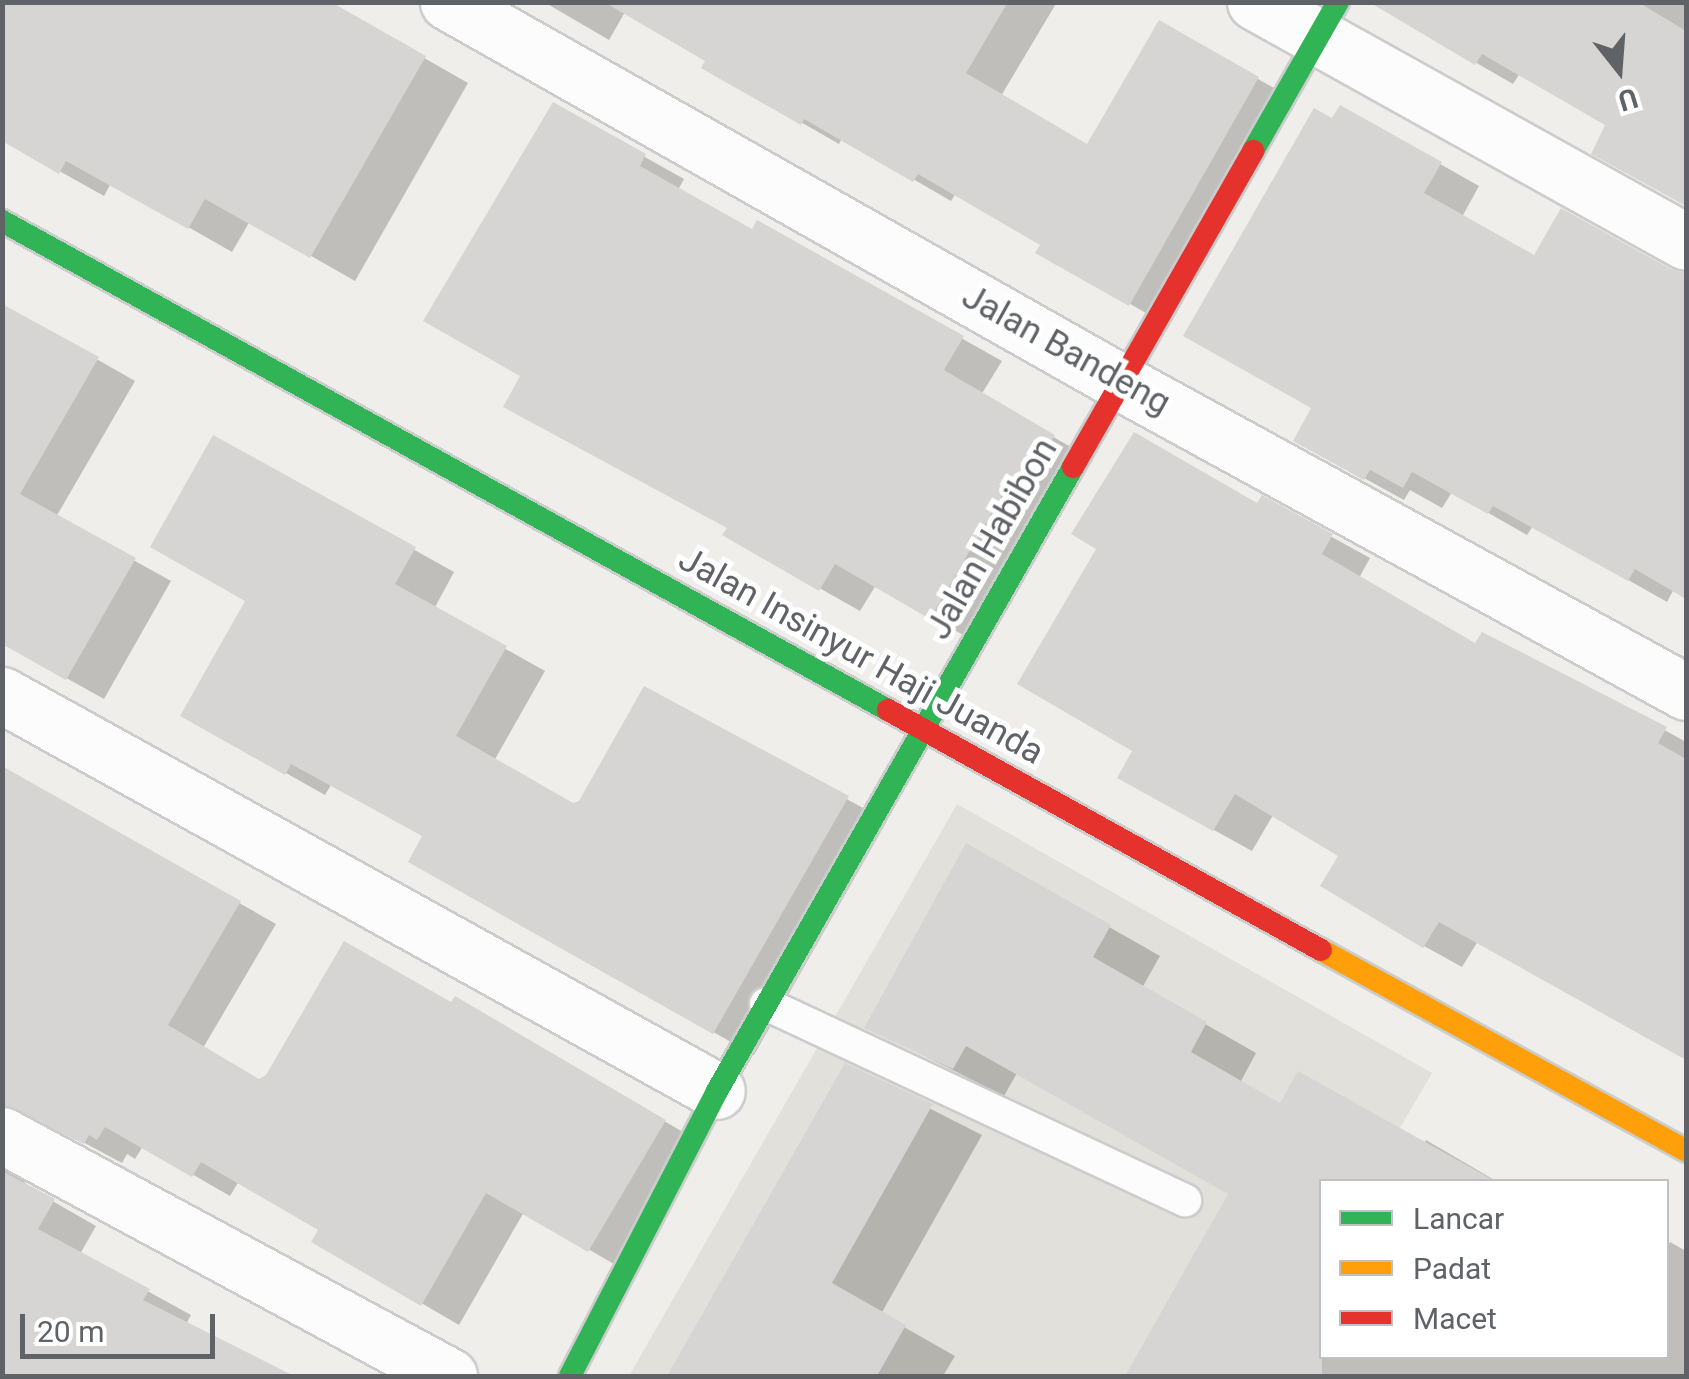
<!DOCTYPE html>
<html>
<head>
<meta charset="utf-8">
<style>
	body { margin:0 }
	#map { position:relative; width:1689px; height:1379px; overflow:hidden; background:#efeeea; font-family:Roboto,sans-serif }
	div>[style] { position:absolute }
	.education>* { inset:0; background:#e2e0da }
	.shadow>* { inset:0; background:#0003 }
	.building>* { inset:0; background:#d6d5d3 }
	.roads { filter:drop-shadow(2px 0 #cbcccc) drop-shadow(-2px 0 #cbcccc) drop-shadow(0 2px #cbcccc) drop-shadow(0 -2px #cbcccc) }
	.lane>* { height:32px; margin:-16px; padding:0 16px; transform-origin:16px; border-radius:16px; background:#fdfcfc }
	.street>* { height:55px; margin:-27.5px; padding:0 27.5px; transform-origin:27.5px; border-radius:27.5px; background:#fdfcfc }
	.fast>* { height:22px; margin:-11px; padding:0 11px; transform-origin:11px; border-radius:11px; background:#30b455 }
	.slow>* { height:22px; margin:-11px; padding:0 11px; transform-origin:11px; border-radius:11px; background:#ff9f0a }
	.jam>* { height:22px; margin:-11px; padding:0 11px; transform-origin:11px; border-radius:11px; background:#e5322d }
	span { translate:-50% -50%; white-space:nowrap; text-align:center; line-height:1.15; -webkit-text-stroke:10px #fff; paint-order:stroke }
	.street-label { font-size:35px; color:#5f6368 }
	.frame { position:absolute; inset:0; border:5px solid #5f6368; pointer-events:none }
	.legend { position:absolute; left:1319px; top:1179px; width:350px; height:180px; box-sizing:border-box; background:#fff; border:2px solid #bfc1c3; margin:0; padding:12px 18px; list-style:none; font-size:30px; color:#5f6368 }
	.legend li { display:flex; align-items:center; gap:20px; height:50px }
	.legend b { width:50px; border:2px solid #bfc1c3 }
	.north { position:absolute; left:1569px; top:20px; width:100px; height:100px; -webkit-text-stroke:8px #fff; paint-order:stroke; rotate:163deg; font-size:28px; font-weight:700; line-height:40px; text-align:center; color:#5f6368 }
	.north::after { content:''; display:block; margin:auto; width:35px; height:45px; background:#5f6368; clip-path:polygon(50% 0,100% 100%,50% 72%,0 100%) }
	.scale { position:absolute; left:20px; top:1314px; width:195px; height:45px; box-sizing:border-box; border:5px solid #5f6368; border-top:0; padding-left:12px; font-size:30px; line-height:35px; white-space:nowrap; color:#5f6368; -webkit-text-stroke:8px #fff; paint-order:stroke }
</style>
</head>
<body>
<div id="map">
	<div class="education">
		<i style="clip-path:polygon(957px 804px,1432px 1073px,1369px 1181px,1322px 1182px,1321px 1265px,1257px 1376px,629px 1376px)"></i>
	</div>
	<div class="shadow">
		<i style="clip-path:polygon(544px 2px,1057px 2px,1001px 96px,1088px 147px,1160px 23px,1295px 100px,1167px 325px,1039px 252px,1043px 244px,956px 193px,951px 201px,842px 138px,839px 144px,705px 67px,709px 60px,625px 12px,609px 40px)"></i>
		<i style="clip-path:polygon(1371px 2px,1686px 2px,1686px 204px,1595px 153px,1608px 124px,1520px 73px,1513px 84px)"></i>
		<i style="clip-path:polygon(333px 6px,468px 83px,355px 281px,250px 221px,232px 252px,111px 183px,104px 196px,2px 139px)"></i>
		<i style="clip-path:polygon(554px 106px,684px 179px,678px 190px,753px 232px,758px 224px,1002px 361px,981px 395px,1093px 460px,970px 639px,876px 585px,860px 611px,726px 535px,729px 528px,523px 375px)"></i>
		<i style="clip-path:polygon(1341px 108px,1479px 186px,1462px 217px,1535px 258px,1562px 211px,1686px 282px,1686px 596px,1674px 589px,1667px 602px,1533px 526px,1527px 535px,1452px 492px,1442px 508px,1410px 490px,1404px 500px,1335px 462px,1314px 408px,1333px 122px)"></i>
		<i style="clip-path:polygon(2px 305px,135px 381px,56px 517px,171px 581px,104px 699px,2px 642px)"></i>
		<i style="clip-path:polygon(214px 438px,454px 572px,434px 609px,545px 671px,494px 761px,573px 805px,581px 803px,645px 689px,887px 821px,754px 1055px,411px 861px,425px 836px,331px 785px,325px 795px,183px 715px,249px 601px)"></i>
		<i style="clip-path:polygon(1263px 499px,1370px 558px,1359px 578px,1476px 646px,1576px 687px,1579px 682px,1686px 742px,1686px 1058px,1478px 941px,1462px 967px,1424px 946px,1342px 855px,1273px 815px,1252px 851px,1158px 799px)"></i>
		<i style="clip-path:polygon(2px 768px,276px 924px,203px 1048px,260px 1081px,452px 1006px,455px 1000px,702px 1143px,626px 1271px,524px 1212px,459px 1325px,315px 1241px,321px 1229px,239px 1181px,230px 1196px,143px 1146px,135px 1159px,127px 1154px,122px 1163px,55px 1127px,27px 1128px,2px 1113px)"></i>
		<i style="clip-path:polygon(967px 846px,1160px 956px,1142px 988px,1256px 1053px,1240px 1083px,1281px 1106px,1424px 1144px,1426px 1140px,1498px 1182px,1322px 1182px,1322px 1356px,1666px 1356px,1666px 1249px,1670px 1242px,1686px 1251px,1686px 1376px,1128px 1376px,1231px 1194px,1017px 1073px,1004px 1096px,868px 1027px)"></i>
		<i style="clip-path:polygon(846px 1066px,982px 1135px,881px 1314px,955px 1356px,943px 1376px,670px 1376px)"></i>
		<i style="clip-path:polygon(2px 1159px,14px 1166px,28px 1187px,96px 1226px,80px 1254px,191px 1315px,185px 1326px,278px 1376px,2px 1376px)"></i>
	</div>
	<div class="building">
		<i style="clip-path:polygon(2px 2px,331px 2px,426px 56px,310px 258px,205px 199px,188px 229px,66px 161px,59px 174px,2px 141px)"></i>
		<i style="clip-path:polygon(604px 2px,1008px 2px,966px 73px,1087px 144px,1159px 20px,1259px 77px,1129px 306px,1035px 253px,1040px 245px,918px 174px,913px 182px,804px 119px,801px 125px,701px 68px,705px 61px)"></i>
		<i style="clip-path:polygon(1369px 2px,1638px 2px,1686px 31px,1686px 206px,1591px 154px,1605px 125px,1482px 54px,1475px 65px)"></i>
		<i style="clip-path:polygon(553px 102px,646px 154px,640px 166px,752px 229px,757px 220px,964px 336px,944px 370px,1055px 435px,1016px 503px,1002px 495px,930px 619px,835px 564px,819px 591px,722px 535px,727px 528px,503px 407px,520px 376px,423px 321px)"></i>
		<i style="clip-path:polygon(1340px 105px,1442px 162px,1424px 193px,1534px 255px,1561px 208px,1671px 269px,1686px 273px,1686px 599px,1635px 569px,1628px 581px,1493px 506px,1488px 514px,1412px 472px,1403px 488px,1370px 470px,1364px 480px,1293px 441px,1311px 408px,1183px 336px,1314px 108px,1332px 118px)"></i>
		<i style="clip-path:polygon(2px 304px,99px 357px,20px 494px,136px 558px,66px 680px,2px 644px)"></i>
		<i style="clip-path:polygon(1134px 432px,1257px 503px,1262px 495px,1333px 534px,1322px 554px,1475px 643px,1482px 632px,1667px 727px,1658px 743px,1686px 759px,1686px 1060px,1439px 922px,1423px 948px,1320px 886px,1338px 856px,1235px 794px,1213px 831px,1117px 778px,1132px 751px,1017px 684px,1096px 549px,1071px 534px)"></i>
		<i style="clip-path:polygon(213px 435px,416px 547px,395px 584px,507px 646px,456px 736px,573px 803px,579px 801px,644px 686px,849px 796px,713px 1034px,408px 862px,422px 836px,291px 764px,285px 775px,180px 716px,245px 601px,150px 547px)"></i>
		<i style="clip-path:polygon(2px 766px,241px 901px,168px 1025px,259px 1079px,266px 1075px,344px 941px,451px 1002px,455px 996px,666px 1120px,588px 1252px,486px 1193px,421px 1306px,311px 1242px,318px 1230px,201px 1162px,192px 1177px,105px 1127px,97px 1140px,89px 1135px,84px 1144px,2px 1104px)"></i>
		<i style="clip-path:polygon(966px 843px,1111px 925px,1093px 957px,1207px 1022px,1191px 1052px,1280px 1103px,1298px 1071px,1497px 1182px,1322px 1182px,1322px 1376px,1125px 1376px,1228px 1194px,966px 1046px,953px 1069px,864px 1028px)"></i>
		<i style="clip-path:polygon(845px 1063px,933px 1104px,832px 1283px,906px 1325px,877px 1376px,667px 1376px)"></i>
		<i style="clip-path:polygon(2px 1171px,55px 1199px,38px 1229px,150px 1289px,143px 1300px,294px 1376px,2px 1376px)"></i>
	</div>
	<div class="roads">
		<div class="lane">
			<i style="left:766px;top:1004px;width:463px;rotate:25.1deg"></i>
		</div>
		<div class="street">
			<i style="left:448px;top:2px;width:774px;rotate:29.48deg"></i>
			<i style="left:1122px;top:383px;width:643px;rotate:28.72deg"></i>
			<i style="left:1255px;top:2px;width:493px;rotate:29.1deg"></i>
			<i style="left:2px;top:695px;width:817px;rotate:28.98deg"></i>
			<i style="left:2px;top:1135px;width:508px;rotate:28.33deg"></i>
		</div>
		<div class="fast">
			<i style="left:1253px;top:151px;width:172px;rotate:-60.3deg"></i>
			<i style="left:2px;top:221px;width:1012px;rotate:28.9deg"></i>
			<i style="left:570px;top:1376px;width:321px;rotate:-62.7deg"></i>
			<i style="left:717px;top:1091px;width:718px;rotate:-60.29deg"></i>
		</div>
		<div class="slow">
			<i style="left:1321px;top:950px;width:417px;rotate:28.8deg"></i>
		</div>
		<div class="jam">
			<i style="left:1073px;top:467px;width:364px;rotate:-60.3deg"></i>
			<i style="left:888px;top:710px;width:495px;rotate:29deg"></i>
		</div>
	</div>
	<div class="street-label">
		<span style="left:1066px;top:350px;rotate:29deg">Jalan Bandeng</span>
		<span style="left:992px;top:539px;rotate:-60deg">Jalan Habibon</span>
		<span style="left:861px;top:656px;rotate:29deg">Jalan Insinyur Haji Juanda</span>
	</div>
	<div class="frame"></div>
	<ul class="legend">
	<li><b style="height:12px;background:#30b455"></b>Lancar</li>
	<li><b style="height:12px;background:#ff9f0a"></b>Padat</li>
	<li><b style="height:12px;background:#e5322d"></b>Macet</li>
	</ul>
	<div class="north">U</div>
	<div class="scale">20 m</div>
</div>
</body>
</html>
